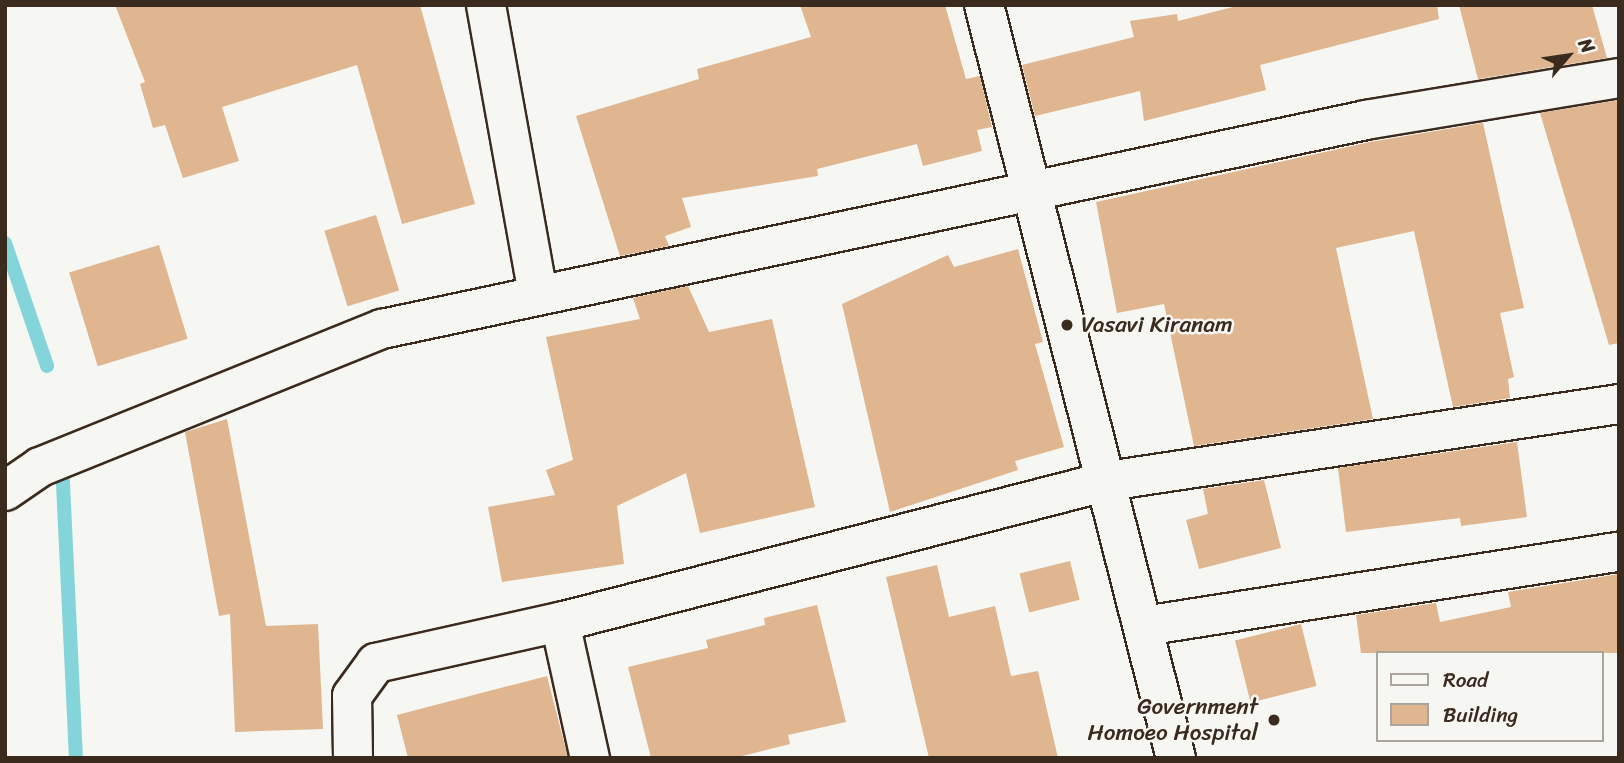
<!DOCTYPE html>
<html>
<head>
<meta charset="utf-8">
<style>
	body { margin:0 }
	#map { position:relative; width:1624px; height:763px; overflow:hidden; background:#f6f6f2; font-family:Sriracha,sans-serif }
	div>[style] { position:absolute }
	.stream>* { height:14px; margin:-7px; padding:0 7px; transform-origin:7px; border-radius:7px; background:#84d5d9 }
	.building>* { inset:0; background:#dfb68f; transform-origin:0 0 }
	.roads { filter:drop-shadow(2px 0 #3b2a1e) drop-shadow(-2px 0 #3b2a1e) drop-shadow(0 2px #3b2a1e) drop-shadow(0 -2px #3b2a1e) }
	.minor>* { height:38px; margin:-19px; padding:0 19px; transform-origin:19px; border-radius:19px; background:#f6f6f2 }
	.dots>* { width:19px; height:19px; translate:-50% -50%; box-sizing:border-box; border:4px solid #f6f6f2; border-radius:50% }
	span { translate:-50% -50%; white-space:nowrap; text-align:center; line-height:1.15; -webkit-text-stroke:5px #f6f6f2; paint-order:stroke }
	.poi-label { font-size:23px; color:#3b2a1e }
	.left { translate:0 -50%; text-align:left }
	.right { translate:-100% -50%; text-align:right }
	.frame { position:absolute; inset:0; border:7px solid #3b2a1e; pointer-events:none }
	.legend { position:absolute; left:1376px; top:651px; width:228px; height:91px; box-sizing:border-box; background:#f6f6f2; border:2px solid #aba49d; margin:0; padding:9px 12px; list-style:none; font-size:21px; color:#3b2a1e }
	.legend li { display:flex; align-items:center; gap:14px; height:35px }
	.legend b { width:35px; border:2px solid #aba49d }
	.north { position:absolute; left:1533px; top:21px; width:70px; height:70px; -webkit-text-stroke:5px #f6f6f2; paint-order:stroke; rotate:61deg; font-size:19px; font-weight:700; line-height:28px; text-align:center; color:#3b2a1e }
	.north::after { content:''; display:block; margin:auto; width:24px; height:32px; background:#3b2a1e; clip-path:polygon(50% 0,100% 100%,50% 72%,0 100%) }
</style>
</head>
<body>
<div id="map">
	<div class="stream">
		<i style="left:5px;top:243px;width:130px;rotate:71.1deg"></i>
		<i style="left:62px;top:462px;width:296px;rotate:87.3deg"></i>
	</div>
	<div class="building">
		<i style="clip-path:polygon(115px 5px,420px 5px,475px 204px,402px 224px,357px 65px,222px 107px,239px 161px,183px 178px,165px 125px,153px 128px,140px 84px,145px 82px)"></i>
		<i style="clip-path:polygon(800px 5px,945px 5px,966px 79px,980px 76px,992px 127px,977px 130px,982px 151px,923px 166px,917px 144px,817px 169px,818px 176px,682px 198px,691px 227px,665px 236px,669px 246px,620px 256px,576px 116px,699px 79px,697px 69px,811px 37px)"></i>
		<i style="clip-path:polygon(1241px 5px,1437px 5px,1439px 19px,1260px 65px,1266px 90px,1144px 121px,1140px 91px,1035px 116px,1022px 65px,1134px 37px,1130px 21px,1177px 14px,1178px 21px)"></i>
		<i style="clip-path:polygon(1459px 5px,1592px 5px,1607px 58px,1478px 79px)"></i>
		<i style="clip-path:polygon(1619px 100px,1619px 343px,1609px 345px,1540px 113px)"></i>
		<i style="clip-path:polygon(1483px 123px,1524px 308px,1500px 313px,1514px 377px,1508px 379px,1510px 398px,1453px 407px,1414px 231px,1336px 248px,1373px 419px,1194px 446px,1164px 304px,1117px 313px,1096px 202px,1370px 142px)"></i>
		<i style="left:376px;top:215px;width:79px;height:54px;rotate:73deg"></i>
		<i style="left:159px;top:245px;width:98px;height:94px;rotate:73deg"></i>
		<i style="clip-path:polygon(1018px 249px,1043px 342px,1035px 344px,1064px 447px,1015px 461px,1018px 470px,890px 512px,842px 304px,948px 255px,954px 267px)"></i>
		<i style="clip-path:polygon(688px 286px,709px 332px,772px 319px,815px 507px,700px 533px,686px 473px,617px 506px,624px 564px,502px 582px,488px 507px,555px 495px,546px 470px,573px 460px,546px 337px,640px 319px,633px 298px)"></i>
		<i style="clip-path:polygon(227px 419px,266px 626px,318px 624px,323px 729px,235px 732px,230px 614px,219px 616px,185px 432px)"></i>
		<i style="clip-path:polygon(1517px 442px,1527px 517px,1461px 526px,1460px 518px,1346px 532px,1338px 468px)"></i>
		<i style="clip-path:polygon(1264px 480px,1281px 548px,1199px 569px,1186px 520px,1208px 514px,1203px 489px)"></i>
		<i style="left:1070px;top:561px;width:40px;height:52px;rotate:76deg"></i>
		<i style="clip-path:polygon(937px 565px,949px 617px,995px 606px,1011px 676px,1038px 671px,1058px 758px,929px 758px,886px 577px)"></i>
		<i style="clip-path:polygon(1619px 574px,1619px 653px,1361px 653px,1356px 615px,1436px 603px,1440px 622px,1511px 607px,1508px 592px)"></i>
		<i style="clip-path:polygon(817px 605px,846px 722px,788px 735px,790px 744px,734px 758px,651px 758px,628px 667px,708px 648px,706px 640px,765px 625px,764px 618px)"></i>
		<i style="left:1301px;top:624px;width:64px;height:68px;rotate:76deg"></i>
		<i style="clip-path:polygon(547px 676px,568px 758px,408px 758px,397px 715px)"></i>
	</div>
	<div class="roads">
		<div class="minor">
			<i style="left:486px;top:5px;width:294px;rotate:79.8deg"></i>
			<i style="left:984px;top:5px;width:777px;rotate:75.7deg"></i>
			<i style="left:5px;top:491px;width:42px;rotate:-34.4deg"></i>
			<i style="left:40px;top:467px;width:369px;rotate:-22deg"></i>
			<i style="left:382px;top:329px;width:1006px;rotate:-11.99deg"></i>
			<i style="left:1366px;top:120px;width:256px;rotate:-9.4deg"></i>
			<i style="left:560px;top:622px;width:139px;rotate:77.6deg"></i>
			<i style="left:1144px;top:626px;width:481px;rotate:-8.9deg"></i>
			<i style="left:353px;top:758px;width:62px;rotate:-90.9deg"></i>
			<i style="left:352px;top:696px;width:41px;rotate:-54deg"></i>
			<i style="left:376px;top:663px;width:189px;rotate:-12.6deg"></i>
			<i style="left:560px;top:622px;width:566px;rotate:-14.43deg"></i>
			<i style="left:1108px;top:481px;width:517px;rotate:-8.57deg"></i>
		</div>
	</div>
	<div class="dots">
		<i style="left:1067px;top:325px;background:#3b2a1e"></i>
		<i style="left:1274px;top:720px;background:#3b2a1e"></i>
	</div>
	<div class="poi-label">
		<span class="left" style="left:1081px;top:325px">Vasavi Kiranam</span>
		<span class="right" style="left:1258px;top:720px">Government<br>Homoeo Hospital</span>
	</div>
	<div class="frame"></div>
	<ul class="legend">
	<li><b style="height:9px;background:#f6f6f2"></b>Road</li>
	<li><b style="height:19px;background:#dfb68f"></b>Building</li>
	</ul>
	<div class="north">N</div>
</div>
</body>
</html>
